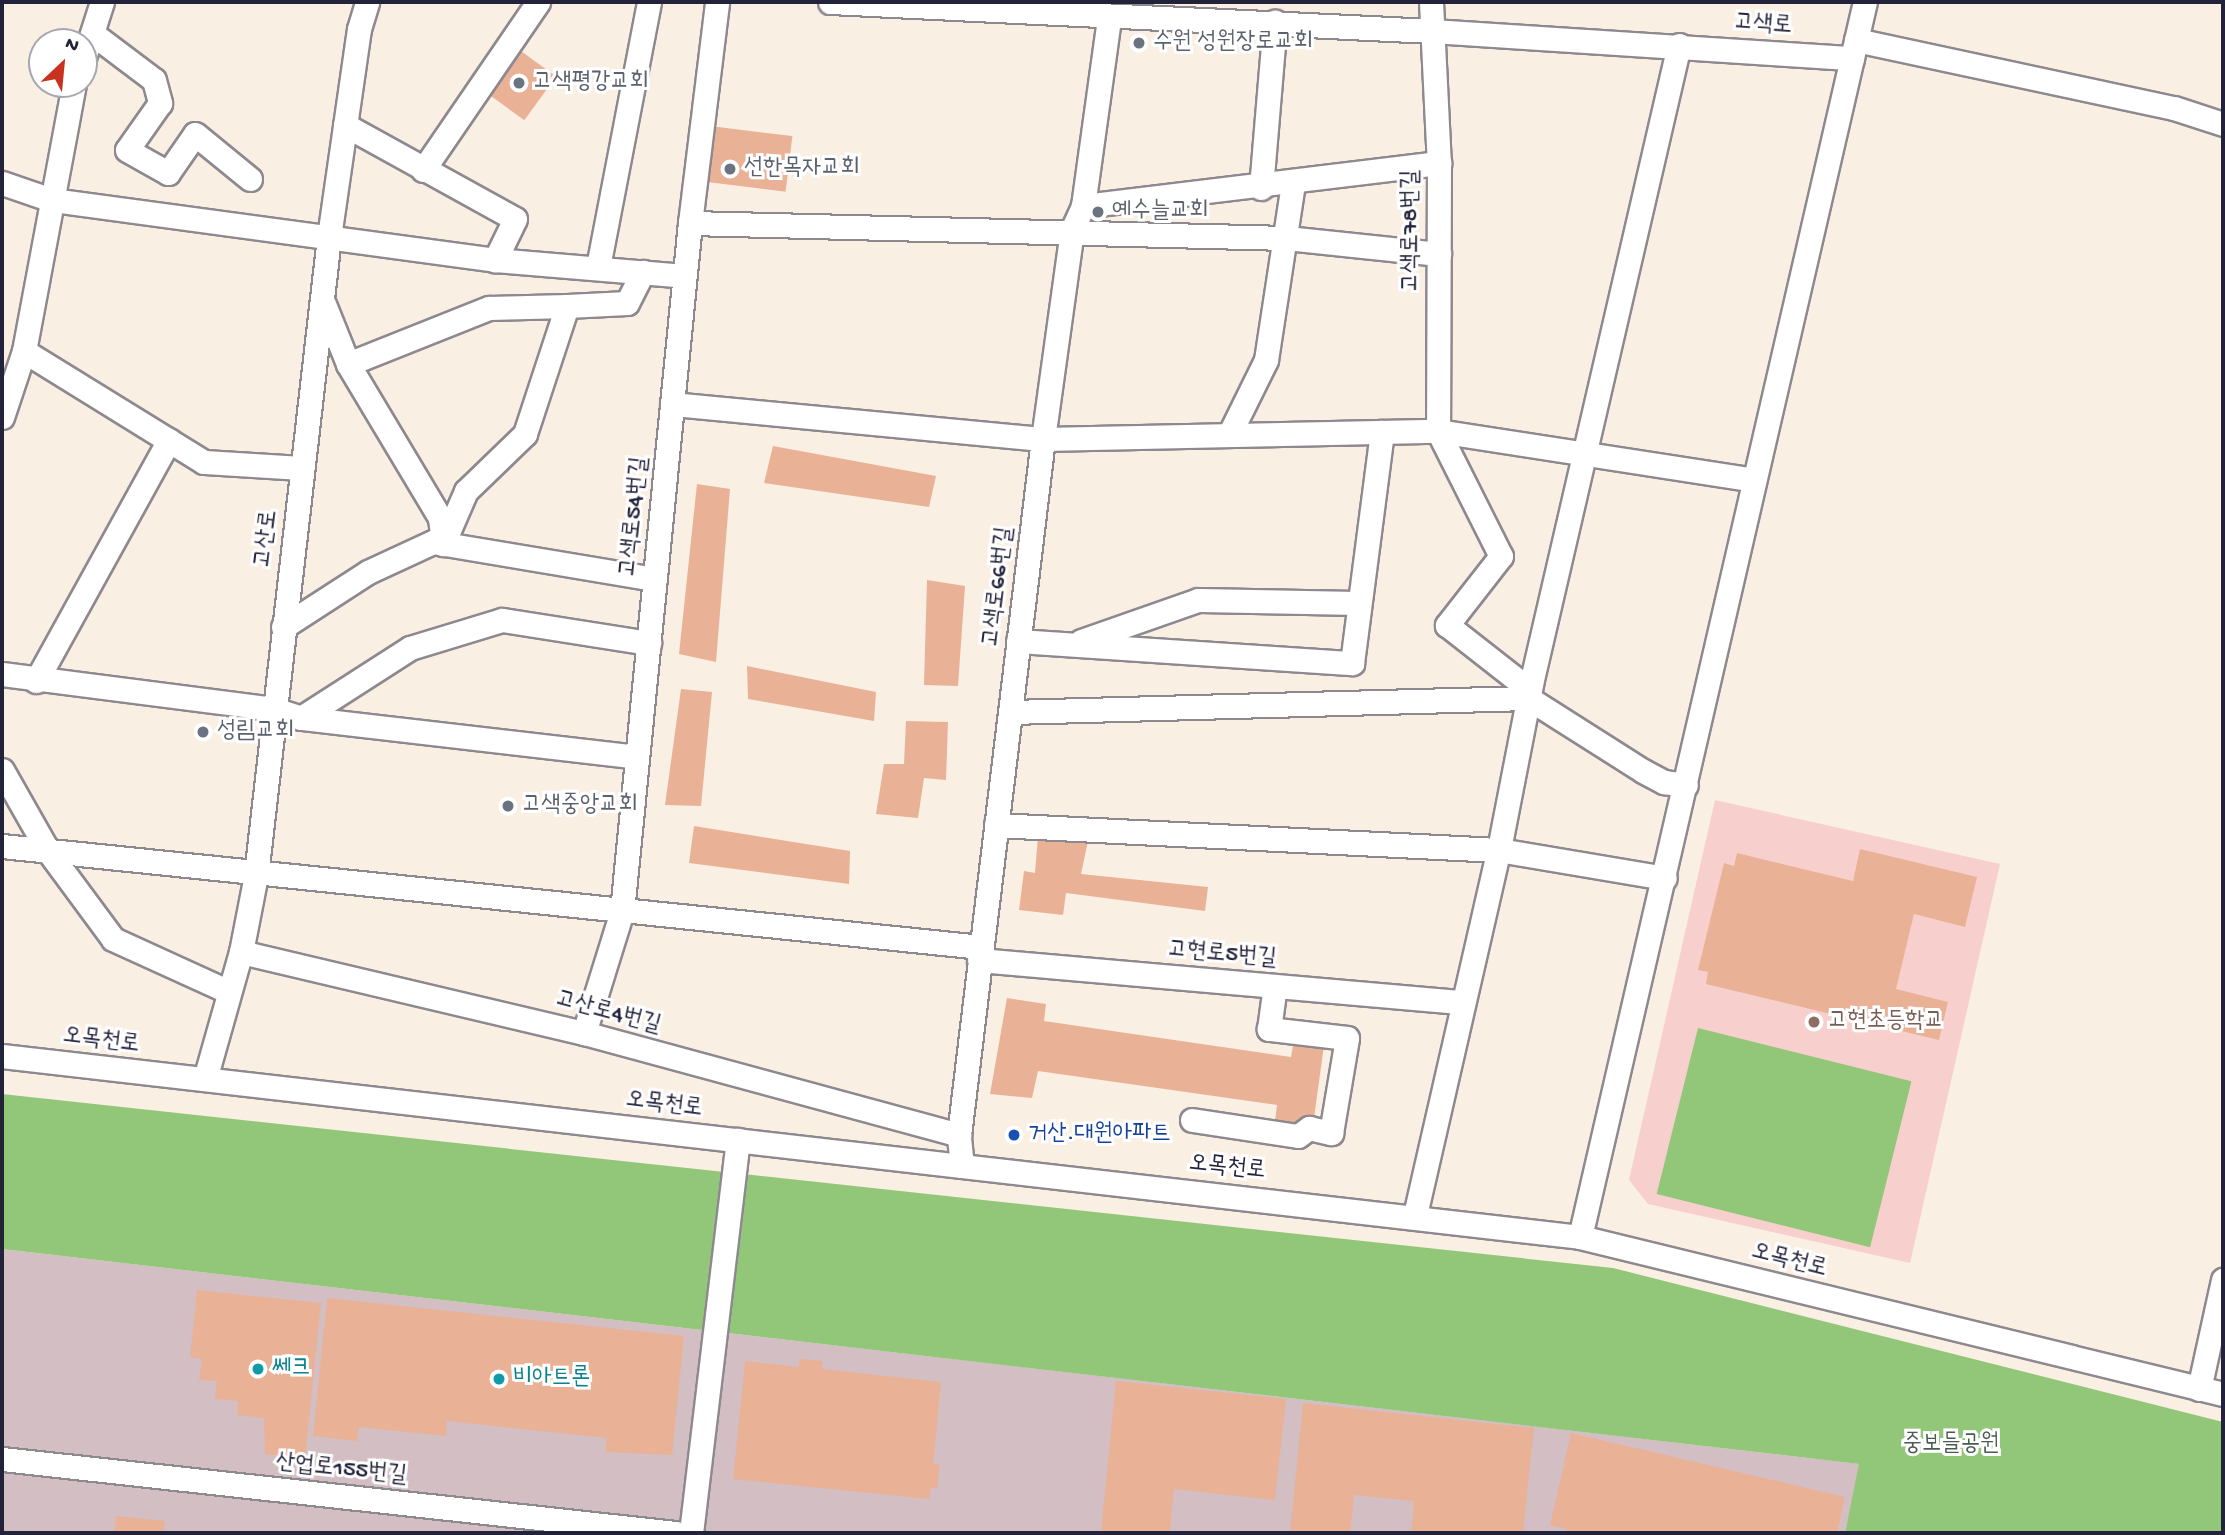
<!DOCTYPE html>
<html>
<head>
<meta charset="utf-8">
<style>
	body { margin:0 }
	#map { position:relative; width:2225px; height:1535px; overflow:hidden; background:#faefe3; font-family:"Gochi Hand","Poor Story",sans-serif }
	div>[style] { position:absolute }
	.built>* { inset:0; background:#f7d0cd }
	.industrial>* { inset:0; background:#d2bec3 }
	.green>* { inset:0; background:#92c779; transform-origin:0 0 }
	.building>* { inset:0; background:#e9b297; transform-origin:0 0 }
	.roads { filter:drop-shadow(2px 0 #8e888f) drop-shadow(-2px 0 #8e888f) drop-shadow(0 2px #8e888f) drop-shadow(0 -2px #8e888f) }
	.minor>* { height:23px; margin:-11.5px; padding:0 11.5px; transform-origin:11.5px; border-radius:11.5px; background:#fff }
	.dots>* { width:19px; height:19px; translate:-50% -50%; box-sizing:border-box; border:4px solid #fff; border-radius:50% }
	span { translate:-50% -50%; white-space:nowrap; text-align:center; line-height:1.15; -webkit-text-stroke:6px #fff; paint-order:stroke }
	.street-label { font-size:24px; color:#22223b }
	.worship-label { font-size:24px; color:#5b616d }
	.left { translate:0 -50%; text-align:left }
	.education-label { font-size:24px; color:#785e54 }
	.transit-label { font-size:24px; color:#164399 }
	.culture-label { font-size:24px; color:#0d838f }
	.park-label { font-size:24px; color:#495c51 }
	.frame { position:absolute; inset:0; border:4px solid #22223b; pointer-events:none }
	.north { position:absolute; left:28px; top:28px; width:70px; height:70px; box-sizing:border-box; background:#fff; border:2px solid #a7a7b1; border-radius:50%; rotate:26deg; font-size:19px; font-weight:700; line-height:28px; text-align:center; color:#22223b }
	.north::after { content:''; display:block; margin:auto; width:24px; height:32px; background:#c8321e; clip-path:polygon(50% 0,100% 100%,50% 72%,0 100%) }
</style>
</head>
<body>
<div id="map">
	<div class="built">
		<i style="clip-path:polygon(1715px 800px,2000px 864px,1910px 1263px,1648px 1204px,1629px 1180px)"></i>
	</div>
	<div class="industrial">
		<i style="clip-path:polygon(2px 1249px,1860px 1464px,1845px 1533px,2px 1533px)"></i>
	</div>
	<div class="green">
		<i style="left:1698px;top:1028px;width:220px;height:171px;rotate:14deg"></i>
		<i style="clip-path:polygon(2px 1094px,1613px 1268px,2223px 1422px,2223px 1533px,1845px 1533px,1859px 1464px,2px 1249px)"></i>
	</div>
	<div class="building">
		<i style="left:514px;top:46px;width:52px;height:54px;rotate:36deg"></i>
		<i style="left:710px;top:126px;width:83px;height:56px;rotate:7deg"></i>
		<i style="clip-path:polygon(773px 446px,936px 476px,929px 507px,764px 483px)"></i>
		<i style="clip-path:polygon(697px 484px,730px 489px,716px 662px,679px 654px)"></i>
		<i style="clip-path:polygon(927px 580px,965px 586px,958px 686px,924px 685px)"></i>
		<i style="clip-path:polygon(747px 666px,876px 692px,874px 721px,748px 699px)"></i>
		<i style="clip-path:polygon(681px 689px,712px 692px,701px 806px,665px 805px)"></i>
		<i style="clip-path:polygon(906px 721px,948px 722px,946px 780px,924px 778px,918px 818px,876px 814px,884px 764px,904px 764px)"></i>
		<i style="clip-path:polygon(694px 826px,850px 851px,849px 884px,689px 863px)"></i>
		<i style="clip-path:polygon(1038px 836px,1088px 841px,1081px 874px,1208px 887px,1205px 911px,1066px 893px,1063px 915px,1019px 910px,1024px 871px,1035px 873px)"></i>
		<i style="clip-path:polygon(1860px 849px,1977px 877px,1965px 927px,1914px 914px,1896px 989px,1948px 1002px,1939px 1040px,1706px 984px,1708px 972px,1698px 970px,1724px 863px,1734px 866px,1737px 853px,1853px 881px)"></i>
		<i style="clip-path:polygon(1007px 998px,1046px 1004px,1044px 1021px,1291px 1057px,1295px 1034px,1325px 1038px,1313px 1125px,1275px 1121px,1277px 1105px,1038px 1071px,1032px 1098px,990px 1094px)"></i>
		<i style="clip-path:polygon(197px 1290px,321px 1303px,305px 1459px,265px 1454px,264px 1418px,237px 1415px,238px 1401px,215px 1399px,217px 1381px,199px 1380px,202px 1359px,190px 1357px)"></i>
		<i style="clip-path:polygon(327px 1298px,684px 1336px,672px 1455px,605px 1452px,607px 1438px,447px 1421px,446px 1436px,359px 1427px,357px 1441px,313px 1436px)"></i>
		<i style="clip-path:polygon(800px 1359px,823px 1361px,822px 1369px,941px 1382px,933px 1464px,940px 1465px,937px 1488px,931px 1488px,929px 1499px,733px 1479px,745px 1361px,799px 1367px)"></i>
		<i style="clip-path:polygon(1116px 1381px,1286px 1399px,1275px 1500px,1174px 1489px,1170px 1533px,1101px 1533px)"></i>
		<i style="clip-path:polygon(1303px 1403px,1534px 1428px,1523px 1533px,1411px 1533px,1414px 1501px,1354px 1495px,1350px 1533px,1290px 1533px)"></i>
		<i style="clip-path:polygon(1571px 1433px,1845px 1497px,1837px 1533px,1566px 1533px,1567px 1529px,1550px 1525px)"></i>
		<i style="clip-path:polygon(116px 1516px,165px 1521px,163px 1533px,114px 1533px)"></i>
	</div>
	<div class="roads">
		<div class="minor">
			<i style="left:830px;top:2px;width:603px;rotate:2.76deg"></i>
			<i style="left:1432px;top:31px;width:421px;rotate:3.7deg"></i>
			<i style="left:1431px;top:2px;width:161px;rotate:87.2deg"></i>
			<i style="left:1439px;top:163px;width:268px;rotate:90.2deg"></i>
			<i style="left:1438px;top:431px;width:140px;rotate:63.3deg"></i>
			<i style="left:1501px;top:556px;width:88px;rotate:128deg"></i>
			<i style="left:1447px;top:625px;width:105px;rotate:38.1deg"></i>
			<i style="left:93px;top:34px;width:76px;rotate:37deg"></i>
			<i style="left:154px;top:80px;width:24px;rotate:75deg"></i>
			<i style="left:160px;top:103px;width:57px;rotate:125.1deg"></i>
			<i style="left:127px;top:150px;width:47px;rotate:29.3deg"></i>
			<i style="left:168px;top:173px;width:47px;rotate:-55.3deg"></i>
			<i style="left:195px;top:134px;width:71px;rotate:39.3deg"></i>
			<i style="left:1856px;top:40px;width:325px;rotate:12.1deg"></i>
			<i style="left:2174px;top:108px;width:52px;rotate:18.1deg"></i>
			<i style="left:84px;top:58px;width:59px;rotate:-72.2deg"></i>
			<i style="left:345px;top:125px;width:194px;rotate:28.9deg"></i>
			<i style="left:515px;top:219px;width:46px;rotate:116deg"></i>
			<i style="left:423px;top:170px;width:204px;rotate:-55.6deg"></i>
			<i style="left:2px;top:183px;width:53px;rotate:18.8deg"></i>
			<i style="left:52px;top:200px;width:447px;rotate:7.7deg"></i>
			<i style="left:495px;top:260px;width:190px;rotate:4.8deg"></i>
			<i style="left:1261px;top:188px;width:167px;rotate:-85.2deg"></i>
			<i style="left:1083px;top:206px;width:359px;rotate:-6.9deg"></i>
			<i style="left:690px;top:223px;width:596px;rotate:1.44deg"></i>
			<i style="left:1286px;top:238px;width:154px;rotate:6deg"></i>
			<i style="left:598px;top:267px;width:270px;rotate:-79.1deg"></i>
			<i style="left:324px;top:304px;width:65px;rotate:68.2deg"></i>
			<i style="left:348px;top:364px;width:179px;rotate:59.1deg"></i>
			<i style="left:440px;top:518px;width:25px;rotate:83deg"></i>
			<i style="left:567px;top:306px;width:60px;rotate:-2.9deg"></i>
			<i style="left:627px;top:303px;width:35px;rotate:-63deg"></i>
			<i style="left:24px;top:351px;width:211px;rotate:31.7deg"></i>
			<i style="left:204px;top:462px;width:98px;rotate:3.5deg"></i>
			<i style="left:348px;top:364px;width:152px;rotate:-21.7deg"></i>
			<i style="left:489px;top:308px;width:78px;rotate:-1.5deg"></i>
			<i style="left:567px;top:306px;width:135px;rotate:108.2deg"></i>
			<i style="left:525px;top:434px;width:82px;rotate:136deg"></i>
			<i style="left:466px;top:491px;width:58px;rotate:113.5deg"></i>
			<i style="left:672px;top:404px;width:373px;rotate:5.4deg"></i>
			<i style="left:1043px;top:439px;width:395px;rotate:-1.2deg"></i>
			<i style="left:1438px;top:431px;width:320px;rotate:8.8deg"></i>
			<i style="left:2px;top:417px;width:70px;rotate:-71.6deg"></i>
			<i style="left:24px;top:351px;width:272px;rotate:-79.4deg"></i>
			<i style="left:1229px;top:435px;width:84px;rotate:-63.7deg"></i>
			<i style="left:1266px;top:360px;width:179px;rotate:-81.3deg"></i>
			<i style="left:283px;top:627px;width:101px;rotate:-32.9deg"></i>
			<i style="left:368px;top:572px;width:72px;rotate:-24.8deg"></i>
			<i style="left:433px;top:542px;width:225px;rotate:9.5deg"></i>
			<i style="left:1018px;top:641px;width:335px;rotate:3.8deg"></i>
			<i style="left:1352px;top:663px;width:233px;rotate:-82.6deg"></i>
			<i style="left:1081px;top:641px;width:124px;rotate:-19.3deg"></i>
			<i style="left:1198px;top:600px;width:161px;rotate:1.1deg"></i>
			<i style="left:2px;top:674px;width:274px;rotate:7.3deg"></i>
			<i style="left:274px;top:709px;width:28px;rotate:18deg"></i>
			<i style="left:301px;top:718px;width:338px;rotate:6.6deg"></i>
			<i style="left:36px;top:681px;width:275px;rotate:-61.1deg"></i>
			<i style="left:1010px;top:712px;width:518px;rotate:-1.55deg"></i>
			<i style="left:1528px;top:698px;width:136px;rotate:32.4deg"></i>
			<i style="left:1643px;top:771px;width:24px;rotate:28deg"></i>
			<i style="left:1664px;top:782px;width:22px;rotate:8deg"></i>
			<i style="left:301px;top:718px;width:130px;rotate:-32.7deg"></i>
			<i style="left:410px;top:648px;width:96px;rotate:-16.9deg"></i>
			<i style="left:502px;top:620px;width:149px;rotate:8.9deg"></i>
			<i style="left:2px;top:770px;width:93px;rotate:60.4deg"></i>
			<i style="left:48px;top:851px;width:109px;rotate:53.5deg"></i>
			<i style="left:113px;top:939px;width:125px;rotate:24.5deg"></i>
			<i style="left:996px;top:825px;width:504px;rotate:2.85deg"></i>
			<i style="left:1499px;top:850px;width:168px;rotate:9.6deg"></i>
			<i style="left:2px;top:846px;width:984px;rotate:5.89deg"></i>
			<i style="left:241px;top:952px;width:352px;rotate:13.3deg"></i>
			<i style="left:584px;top:1033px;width:389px;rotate:15.2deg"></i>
			<i style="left:979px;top:960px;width:485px;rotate:5deg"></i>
			<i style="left:584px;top:1033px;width:128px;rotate:-72.7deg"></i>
			<i style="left:622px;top:911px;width:691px;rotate:-84.36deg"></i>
			<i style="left:690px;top:223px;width:223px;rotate:-83deg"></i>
			<i style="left:2px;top:1056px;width:1588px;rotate:6.54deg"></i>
			<i style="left:1580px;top:1237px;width:662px;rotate:13.72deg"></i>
			<i style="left:205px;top:1079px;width:132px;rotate:-74.2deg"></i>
			<i style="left:241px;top:952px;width:78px;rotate:-79deg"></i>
			<i style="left:256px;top:875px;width:642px;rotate:-83.47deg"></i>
			<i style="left:329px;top:237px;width:210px;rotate:-81.8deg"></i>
			<i style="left:359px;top:29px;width:28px;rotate:-73deg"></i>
			<i style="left:1192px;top:1120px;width:107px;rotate:8.6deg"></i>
			<i style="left:1298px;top:1136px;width:14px;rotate:-36deg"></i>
			<i style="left:1309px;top:1128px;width:23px;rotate:13deg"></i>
			<i style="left:1331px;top:1133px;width:96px;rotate:-80.4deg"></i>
			<i style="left:1347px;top:1038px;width:79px;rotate:-173.4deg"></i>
			<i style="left:1269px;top:1029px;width:43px;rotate:-82.1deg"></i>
			<i style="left:962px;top:1166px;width:31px;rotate:-96deg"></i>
			<i style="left:959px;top:1135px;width:701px;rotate:-83.12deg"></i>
			<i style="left:1043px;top:439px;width:211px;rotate:-82.1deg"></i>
			<i style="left:1072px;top:230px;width:26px;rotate:-65deg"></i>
			<i style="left:1083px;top:206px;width:190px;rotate:-82.1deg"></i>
			<i style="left:1415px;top:1215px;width:381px;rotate:-77.1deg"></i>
			<i style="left:1500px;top:844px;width:163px;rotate:-79deg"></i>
			<i style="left:1531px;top:684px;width:656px;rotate:-76.96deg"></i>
			<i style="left:1580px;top:1237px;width:1267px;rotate:-77.01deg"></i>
			<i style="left:2199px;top:1389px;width:112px;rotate:-77.6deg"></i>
			<i style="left:2px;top:1459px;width:677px;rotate:6.27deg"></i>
			<i style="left:691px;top:1533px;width:396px;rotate:-83.2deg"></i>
		</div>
	</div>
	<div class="dots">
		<i style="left:1139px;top:43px;background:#6b7280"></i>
		<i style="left:519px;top:83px;background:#6b7280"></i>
		<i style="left:730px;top:169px;background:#6b7280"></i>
		<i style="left:1098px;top:212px;background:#6b7280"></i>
		<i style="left:203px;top:732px;background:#6b7280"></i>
		<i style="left:508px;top:806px;background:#6b7280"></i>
		<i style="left:1814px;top:1022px;background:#8d6e63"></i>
		<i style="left:1014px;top:1135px;background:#1a4fb4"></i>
		<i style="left:258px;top:1369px;background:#0f9aa8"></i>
		<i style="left:499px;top:1379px;background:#0f9aa8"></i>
	</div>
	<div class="street-label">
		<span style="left:1763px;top:25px;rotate:4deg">고색로</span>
		<span style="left:1412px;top:231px;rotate:-90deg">고색로78번길</span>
		<span style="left:635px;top:517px;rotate:-84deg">고색로54번길</span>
		<span style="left:267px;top:539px;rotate:-83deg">고산로</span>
		<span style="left:999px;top:587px;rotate:-83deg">고색로66번길</span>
		<span style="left:1222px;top:955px;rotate:5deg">고현로5번길</span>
		<span style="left:608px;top:1013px;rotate:15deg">고산로4번길</span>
		<span style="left:101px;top:1041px;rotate:7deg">오목천로</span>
		<span style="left:664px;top:1105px;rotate:7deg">오목천로</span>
		<span style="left:1227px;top:1168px;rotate:6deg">오목천로</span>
		<span style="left:1789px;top:1261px;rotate:14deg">오목천로</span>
		<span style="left:341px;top:1470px;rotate:6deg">산업로155번길</span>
	</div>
	<div class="worship-label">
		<span class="left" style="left:1153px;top:43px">수원 성원장로교회</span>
		<span class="left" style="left:533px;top:83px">고색평강교회</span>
		<span class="left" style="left:744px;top:169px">선한목자교회</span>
		<span class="left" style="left:1112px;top:212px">예수늘교회</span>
		<span class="left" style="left:217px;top:732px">성림교회</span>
		<span class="left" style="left:522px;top:806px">고색중앙교회</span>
	</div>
	<div class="education-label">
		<span class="left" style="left:1828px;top:1022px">고현초등학교</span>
	</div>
	<div class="transit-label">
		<span class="left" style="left:1028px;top:1135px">거산.대원아파트</span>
	</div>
	<div class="culture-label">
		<span class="left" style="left:272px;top:1369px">쎄크</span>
		<span class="left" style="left:513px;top:1379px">비아트론</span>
	</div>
	<div class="park-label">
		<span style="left:1951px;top:1445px">중보들공원</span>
	</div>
	<div class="frame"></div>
	<div class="north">N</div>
</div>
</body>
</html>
